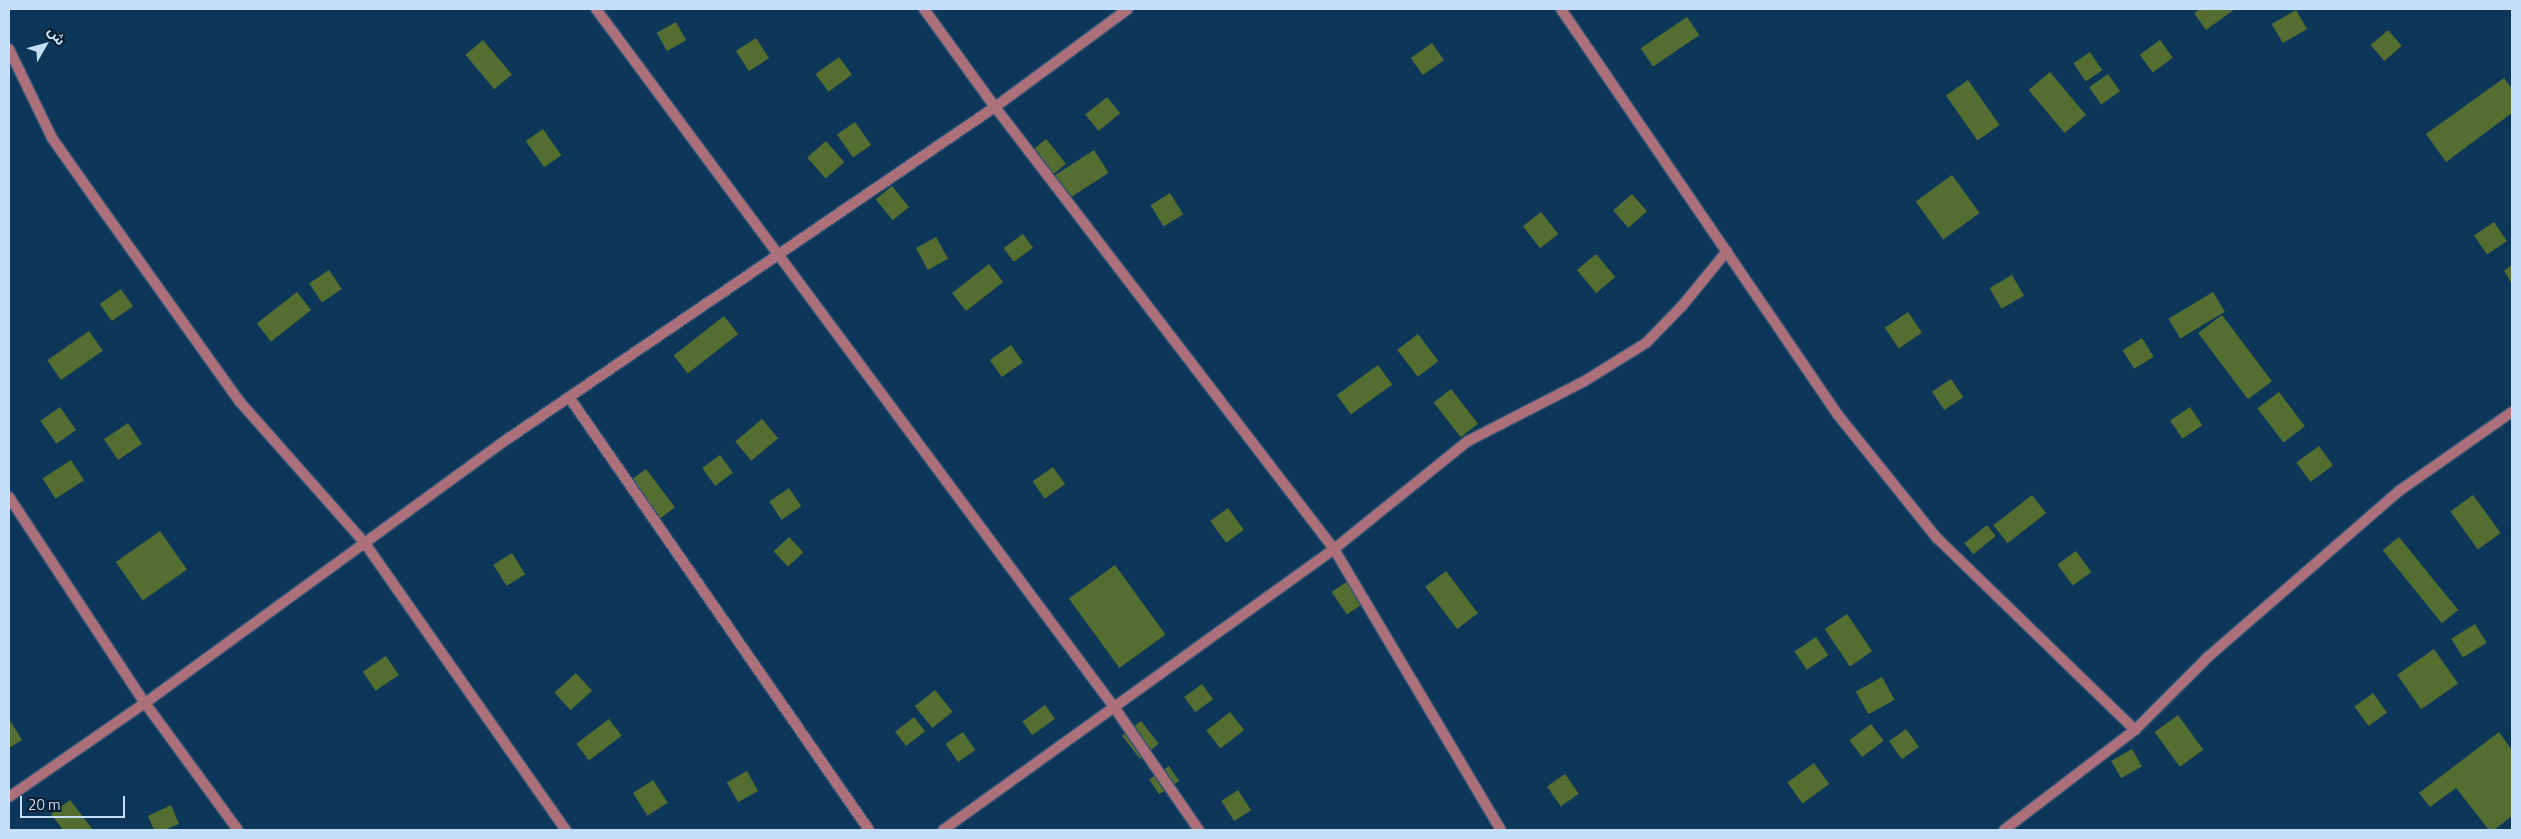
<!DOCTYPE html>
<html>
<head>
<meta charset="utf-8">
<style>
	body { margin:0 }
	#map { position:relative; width:2521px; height:839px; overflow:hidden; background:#0e3658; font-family:"Titillium Web","Noto Sans Arabic",sans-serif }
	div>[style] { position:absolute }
	.building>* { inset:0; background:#546d30; transform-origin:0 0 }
	.roads { filter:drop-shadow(1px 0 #2f5475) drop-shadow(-1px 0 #2f5475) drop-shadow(0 1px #2f5475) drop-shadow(0 -1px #2f5475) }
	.street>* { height:10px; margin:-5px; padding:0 5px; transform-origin:5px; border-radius:5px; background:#ac707b }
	span { translate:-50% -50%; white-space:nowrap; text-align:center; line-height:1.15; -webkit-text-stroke:4px #081d30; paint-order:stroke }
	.frame { position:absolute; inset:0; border:10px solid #c5dffa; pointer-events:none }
	.north { position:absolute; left:20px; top:20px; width:50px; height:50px; -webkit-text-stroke:4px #081d30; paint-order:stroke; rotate:52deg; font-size:14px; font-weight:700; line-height:20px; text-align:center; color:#c5dffa }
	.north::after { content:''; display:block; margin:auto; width:18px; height:22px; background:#c5dffa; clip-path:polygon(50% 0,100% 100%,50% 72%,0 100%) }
	.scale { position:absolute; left:20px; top:796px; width:105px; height:22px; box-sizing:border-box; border:2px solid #c5dffa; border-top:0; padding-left:6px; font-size:15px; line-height:18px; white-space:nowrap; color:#c5dffa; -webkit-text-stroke:4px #081d30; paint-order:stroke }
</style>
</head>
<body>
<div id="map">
	<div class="building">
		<i style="clip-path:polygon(2200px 9px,2235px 9px,2206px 30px,2194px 13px)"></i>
		<i style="left:2296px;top:10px;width:22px;height:28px;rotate:60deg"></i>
		<i style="left:1687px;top:17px;width:22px;height:56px;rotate:56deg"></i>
		<i style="left:676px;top:22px;width:21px;height:22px;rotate:61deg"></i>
		<i style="left:2388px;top:30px;width:21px;height:23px;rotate:49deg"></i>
		<i style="left:756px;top:38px;width:24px;height:24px;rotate:57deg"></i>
		<i style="left:483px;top:40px;width:45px;height:23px;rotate:50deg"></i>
		<i style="left:2160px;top:40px;width:22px;height:25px;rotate:54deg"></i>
		<i style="left:1432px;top:43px;width:21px;height:26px;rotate:55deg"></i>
		<i style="left:2090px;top:52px;width:22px;height:20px;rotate:56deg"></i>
		<i style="left:839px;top:57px;width:22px;height:29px;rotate:54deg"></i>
		<i style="left:2050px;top:72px;width:56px;height:28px;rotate:50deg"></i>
		<i style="left:2108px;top:74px;width:21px;height:23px;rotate:55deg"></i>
		<i style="clip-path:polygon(2504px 78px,2512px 89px,2512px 113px,2446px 162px,2426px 134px)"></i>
		<i style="left:1968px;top:80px;width:55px;height:27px;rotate:55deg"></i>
		<i style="left:1107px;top:97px;width:21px;height:28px;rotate:51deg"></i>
		<i style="left:855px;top:122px;width:28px;height:22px;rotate:55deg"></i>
		<i style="left:543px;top:129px;width:32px;height:21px;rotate:55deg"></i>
		<i style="left:1046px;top:139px;width:32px;height:23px;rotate:51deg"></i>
		<i style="left:826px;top:141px;width:28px;height:25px;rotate:49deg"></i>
		<i style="left:1094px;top:150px;width:27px;height:57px;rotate:57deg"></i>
		<i style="left:1952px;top:175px;width:47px;height:45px;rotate:54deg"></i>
		<i style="left:892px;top:186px;width:27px;height:21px;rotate:51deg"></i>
		<i style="left:1170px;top:193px;width:25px;height:23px;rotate:58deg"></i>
		<i style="left:1632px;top:194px;width:23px;height:25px;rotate:49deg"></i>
		<i style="left:1541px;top:212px;width:28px;height:23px;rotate:52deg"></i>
		<i style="left:2494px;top:222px;width:23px;height:24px;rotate:56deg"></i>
		<i style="left:1023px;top:234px;width:17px;height:24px;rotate:54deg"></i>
		<i style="left:936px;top:237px;width:25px;height:23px;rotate:61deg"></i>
		<i style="left:1596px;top:254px;width:30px;height:25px;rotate:50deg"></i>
		<i style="left:989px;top:264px;width:23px;height:47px;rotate:52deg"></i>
		<i style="clip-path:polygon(2512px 265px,2512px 284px,2504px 271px)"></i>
		<i style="left:329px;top:270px;width:23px;height:24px;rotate:56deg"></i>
		<i style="left:2012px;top:275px;width:24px;height:26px;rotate:60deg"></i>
		<i style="left:121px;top:289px;width:21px;height:26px;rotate:55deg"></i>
		<i style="left:297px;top:292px;width:23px;height:51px;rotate:52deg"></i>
		<i style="left:2213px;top:292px;width:23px;height:52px;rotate:59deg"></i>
		<i style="left:1908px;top:312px;width:25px;height:28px;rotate:56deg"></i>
		<i style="left:2222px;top:315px;width:83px;height:30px;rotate:53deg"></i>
		<i style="left:724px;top:316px;width:23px;height:64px;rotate:52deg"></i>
		<i style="left:89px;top:331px;width:24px;height:51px;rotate:55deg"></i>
		<i style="left:1418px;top:334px;width:34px;height:26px;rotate:53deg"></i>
		<i style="left:2142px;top:338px;width:22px;height:23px;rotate:58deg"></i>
		<i style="left:1011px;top:345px;width:21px;height:26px;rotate:55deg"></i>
		<i style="left:1378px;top:365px;width:24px;height:51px;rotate:54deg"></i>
		<i style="left:1951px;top:379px;width:22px;height:23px;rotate:56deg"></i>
		<i style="left:1451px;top:389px;width:44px;height:22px;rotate:52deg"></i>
		<i style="left:2279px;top:392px;width:43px;height:27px;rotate:53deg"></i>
		<i style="left:60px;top:407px;width:28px;height:24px;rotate:55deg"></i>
		<i style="left:2190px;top:407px;width:22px;height:24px;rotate:56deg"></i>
		<i style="left:762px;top:419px;width:25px;height:35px;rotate:50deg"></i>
		<i style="left:128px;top:423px;width:25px;height:29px;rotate:56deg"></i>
		<i style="left:2319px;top:446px;width:24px;height:28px;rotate:54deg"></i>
		<i style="left:720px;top:455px;width:22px;height:22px;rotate:54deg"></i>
		<i style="left:71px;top:460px;width:24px;height:34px;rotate:57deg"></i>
		<i style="left:1053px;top:467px;width:21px;height:25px;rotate:55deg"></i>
		<i style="left:646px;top:469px;width:48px;height:23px;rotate:53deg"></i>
		<i style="left:789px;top:488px;width:22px;height:24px;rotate:56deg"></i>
		<i style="left:2032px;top:495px;width:23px;height:49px;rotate:52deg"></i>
		<i style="left:2473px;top:495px;width:47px;height:28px;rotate:54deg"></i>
		<i style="left:1228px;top:508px;width:27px;height:22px;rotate:54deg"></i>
		<i style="left:1987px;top:525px;width:14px;height:29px;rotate:51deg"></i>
		<i style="left:160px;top:531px;width:47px;height:54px;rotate:55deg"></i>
		<i style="left:789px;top:537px;width:21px;height:21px;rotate:47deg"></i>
		<i style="left:2399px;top:537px;width:94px;height:21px;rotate:51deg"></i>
		<i style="left:2076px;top:551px;width:26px;height:23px;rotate:54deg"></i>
		<i style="left:512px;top:553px;width:25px;height:22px;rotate:58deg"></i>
		<i style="left:1115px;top:565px;width:86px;height:57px;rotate:54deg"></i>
		<i style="left:1446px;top:571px;width:53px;height:26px;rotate:53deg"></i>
		<i style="left:1354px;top:577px;width:27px;height:27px;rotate:56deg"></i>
		<i style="left:1847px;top:614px;width:45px;height:27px;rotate:56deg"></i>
		<i style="left:2475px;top:624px;width:22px;height:28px;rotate:58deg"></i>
		<i style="left:1816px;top:637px;width:22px;height:26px;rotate:56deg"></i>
		<i style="left:2434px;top:649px;width:42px;height:45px;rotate:55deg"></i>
		<i style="left:386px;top:656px;width:23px;height:28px;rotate:56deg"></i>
		<i style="left:576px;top:673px;width:24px;height:29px;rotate:48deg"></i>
		<i style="left:1882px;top:677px;width:26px;height:30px;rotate:61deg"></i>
		<i style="left:1202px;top:684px;width:19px;height:22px;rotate:54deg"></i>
		<i style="left:935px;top:690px;width:28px;height:26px;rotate:51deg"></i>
		<i style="left:2373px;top:693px;width:24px;height:23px;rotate:54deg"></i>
		<i style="left:1045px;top:705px;width:17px;height:28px;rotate:54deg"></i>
		<i style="left:1230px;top:712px;width:23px;height:30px;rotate:52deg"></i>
		<i style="left:2178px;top:715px;width:43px;height:29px;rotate:54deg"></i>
		<i style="left:914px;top:717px;width:18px;height:24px;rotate:52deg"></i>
		<i style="clip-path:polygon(9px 719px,22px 740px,9px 748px)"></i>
		<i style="left:609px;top:719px;width:21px;height:41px;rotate:53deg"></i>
		<i style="left:1141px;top:721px;width:29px;height:24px;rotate:52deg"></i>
		<i style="left:1871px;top:724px;width:21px;height:27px;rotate:53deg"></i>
		<i style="left:1906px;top:729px;width:22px;height:21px;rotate:54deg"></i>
		<i style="left:963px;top:732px;width:22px;height:21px;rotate:56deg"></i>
		<i style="clip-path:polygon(2499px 732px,2512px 750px,2512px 816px,2494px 830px,2489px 830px,2456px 788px,2430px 807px,2419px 793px)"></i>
		<i style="left:2132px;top:749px;width:20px;height:24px;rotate:60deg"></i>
		<i style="left:1814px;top:763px;width:26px;height:33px;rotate:54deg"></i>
		<i style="left:1169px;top:766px;width:18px;height:24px;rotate:56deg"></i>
		<i style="left:747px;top:771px;width:23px;height:23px;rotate:61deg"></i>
		<i style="left:1565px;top:774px;width:24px;height:22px;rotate:55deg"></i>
		<i style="left:653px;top:780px;width:27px;height:24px;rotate:57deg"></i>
		<i style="left:1238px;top:790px;width:24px;height:20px;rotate:57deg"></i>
		<i style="clip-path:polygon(70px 800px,93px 830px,63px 830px,51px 814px)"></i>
		<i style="clip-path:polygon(171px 805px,179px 824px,164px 830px,154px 830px,148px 816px)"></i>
	</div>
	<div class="roads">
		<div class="street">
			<i style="left:596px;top:9px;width:869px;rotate:53.42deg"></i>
			<i style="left:1114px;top:707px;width:150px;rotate:55.4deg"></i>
			<i style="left:924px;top:9px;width:121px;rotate:54.1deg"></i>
			<i style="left:995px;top:107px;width:557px;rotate:52.51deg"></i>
			<i style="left:1334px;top:549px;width:327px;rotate:59.3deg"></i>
			<i style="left:1561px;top:9px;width:491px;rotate:55.7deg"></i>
			<i style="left:1838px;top:415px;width:158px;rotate:51.2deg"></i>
			<i style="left:1937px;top:538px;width:276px;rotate:44.1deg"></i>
			<i style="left:9px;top:49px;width:99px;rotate:64.2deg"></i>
			<i style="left:52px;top:138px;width:92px;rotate:54.8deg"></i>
			<i style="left:105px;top:213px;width:232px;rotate:54.5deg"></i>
			<i style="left:240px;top:402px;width:187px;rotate:48.5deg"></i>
			<i style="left:364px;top:542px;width:352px;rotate:55deg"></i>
			<i style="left:569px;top:397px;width:527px;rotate:55.28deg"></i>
			<i style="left:9px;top:497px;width:247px;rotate:56.6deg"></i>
			<i style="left:145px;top:703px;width:157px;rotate:53.8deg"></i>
			<i style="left:9px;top:797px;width:165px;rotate:-34.7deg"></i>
			<i style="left:145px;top:703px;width:450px;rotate:-36.1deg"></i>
			<i style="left:509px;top:438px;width:588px;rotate:-34.26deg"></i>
			<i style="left:995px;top:107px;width:165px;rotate:-36.4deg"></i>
			<i style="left:943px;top:830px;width:481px;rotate:-35.7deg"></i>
			<i style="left:1334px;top:549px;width:172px;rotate:-38.9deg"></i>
			<i style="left:1468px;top:441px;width:129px;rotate:-27.2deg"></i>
			<i style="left:1583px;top:382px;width:74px;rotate:-31.8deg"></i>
			<i style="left:1646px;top:343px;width:52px;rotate:-45.8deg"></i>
			<i style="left:1682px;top:306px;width:71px;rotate:-50.7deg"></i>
			<i style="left:2004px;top:830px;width:165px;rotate:-37.4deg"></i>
			<i style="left:2135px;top:730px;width:103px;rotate:-45deg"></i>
			<i style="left:2208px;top:657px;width:253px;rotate:-41deg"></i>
			<i style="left:2399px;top:491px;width:138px;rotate:-35deg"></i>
		</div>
	</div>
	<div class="frame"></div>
	<div class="north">ش</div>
	<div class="scale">20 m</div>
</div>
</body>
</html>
